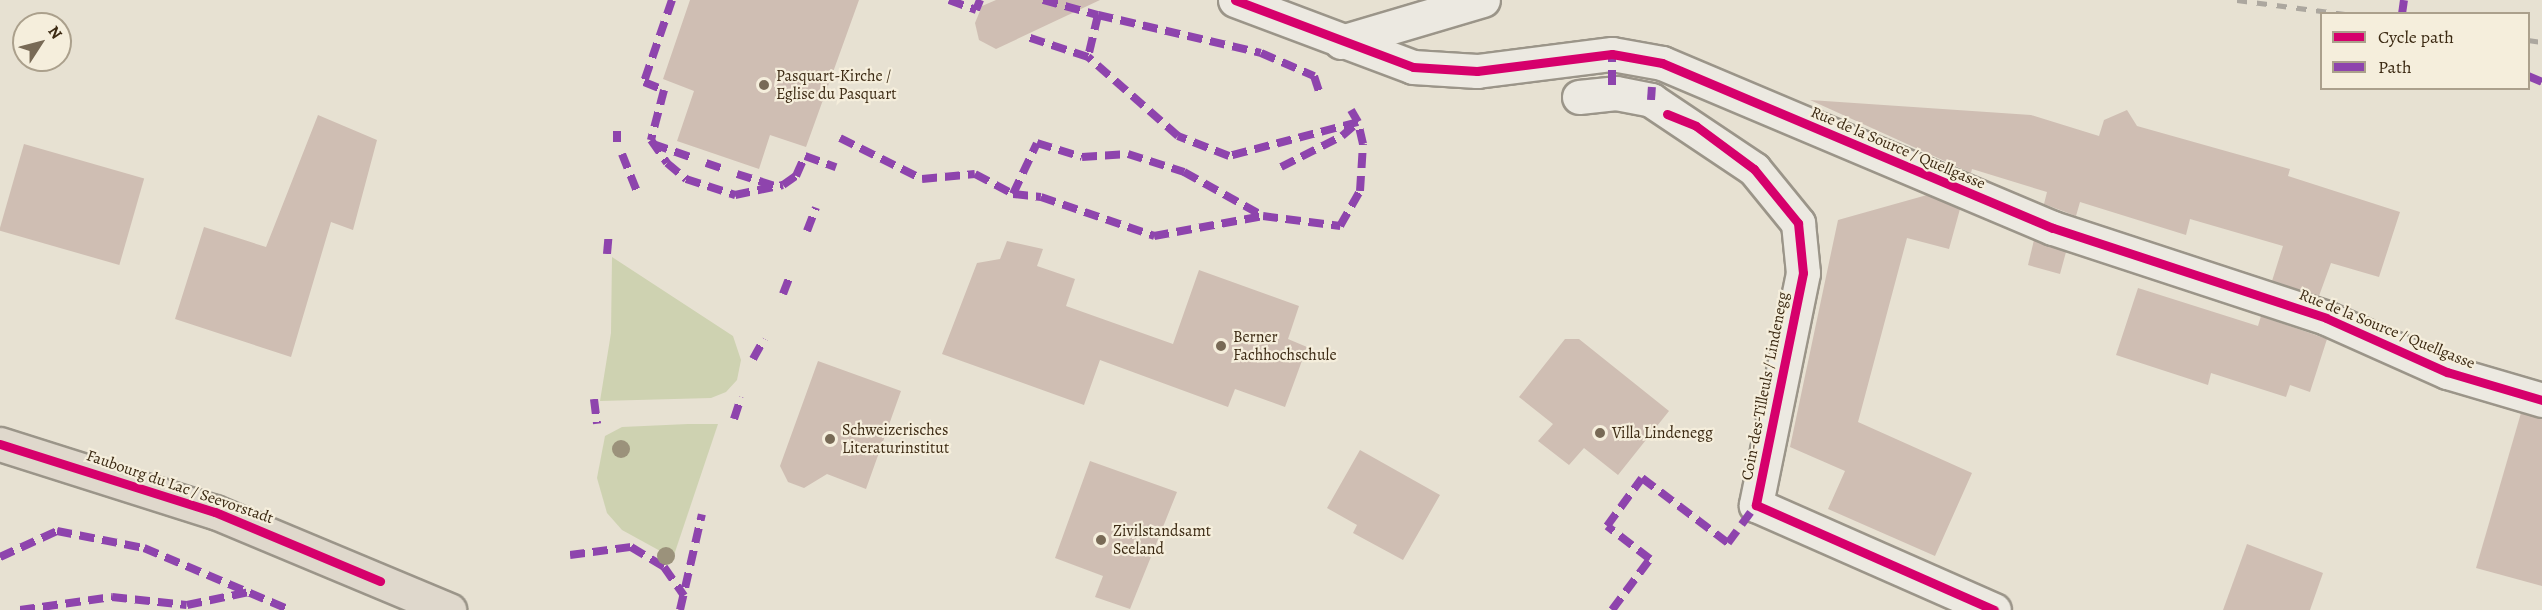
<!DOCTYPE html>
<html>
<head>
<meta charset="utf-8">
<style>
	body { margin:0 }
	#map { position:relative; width:2542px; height:610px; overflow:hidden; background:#e7e1d2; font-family:Alegreya,serif }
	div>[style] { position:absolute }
	.green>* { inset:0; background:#ced2b1 }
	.building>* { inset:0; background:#cfbeb3; transform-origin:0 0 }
	.roads { filter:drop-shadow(2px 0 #9b9589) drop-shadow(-2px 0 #9b9589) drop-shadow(0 2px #9b9589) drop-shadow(0 -2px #9b9589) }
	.minor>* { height:33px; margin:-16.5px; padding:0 16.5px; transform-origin:16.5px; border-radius:16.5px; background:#ece9e1 }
	.major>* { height:33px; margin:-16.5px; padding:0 16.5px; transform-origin:16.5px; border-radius:16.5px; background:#dfd8cc }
	.rail>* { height:4.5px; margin-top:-2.25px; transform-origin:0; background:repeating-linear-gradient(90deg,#aca79f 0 10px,transparent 0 20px) }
	.quiet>* { height:8px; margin-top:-4px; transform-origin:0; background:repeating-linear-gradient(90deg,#8e44ad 0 15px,transparent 0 23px) }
	.cycleway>* { height:9px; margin:-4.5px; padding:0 4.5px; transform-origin:4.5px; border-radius:4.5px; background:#d6006c }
	.trees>* { width:18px; height:18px; margin:-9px; border-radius:50%; background:#9b927b }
	.dots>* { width:16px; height:16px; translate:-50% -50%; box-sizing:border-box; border:3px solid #f5eedc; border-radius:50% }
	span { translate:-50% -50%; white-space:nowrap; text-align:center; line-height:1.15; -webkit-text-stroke:4.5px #f5eedc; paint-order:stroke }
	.poi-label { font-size:16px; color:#3c2a13 }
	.left { translate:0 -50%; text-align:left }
	.street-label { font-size:16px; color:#3c2a13 }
	.legend { position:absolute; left:2320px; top:12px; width:210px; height:78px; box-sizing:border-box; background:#f5eedc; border:2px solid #aba08c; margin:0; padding:8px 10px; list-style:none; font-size:18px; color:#3c2a13 }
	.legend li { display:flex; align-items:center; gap:12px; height:30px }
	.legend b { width:30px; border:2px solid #aba08c }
	.north { position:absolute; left:12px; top:12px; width:60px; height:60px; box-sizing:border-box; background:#f5eedc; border:2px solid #aba08c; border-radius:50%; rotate:54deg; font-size:16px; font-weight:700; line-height:24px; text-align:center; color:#3c2a13 }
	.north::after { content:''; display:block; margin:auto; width:21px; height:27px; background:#786a56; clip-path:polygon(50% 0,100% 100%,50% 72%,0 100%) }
</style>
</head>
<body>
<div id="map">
	<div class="green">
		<i style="clip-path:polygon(612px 257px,733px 336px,741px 360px,737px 380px,726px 392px,711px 398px,600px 401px,611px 333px)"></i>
		<i style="clip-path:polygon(688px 424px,718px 424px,673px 558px,622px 530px,607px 513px,597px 478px,605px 436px,622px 427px)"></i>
	</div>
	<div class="building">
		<i style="clip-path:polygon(690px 0,859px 0,806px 147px,770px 135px,759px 169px,677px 141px,694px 91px,663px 79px)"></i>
		<i style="clip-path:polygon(996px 0,1100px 0,996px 49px,979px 40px,975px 23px,982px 6px)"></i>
		<i style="clip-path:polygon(1810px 100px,2031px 115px,2099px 136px,2104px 120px,2127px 110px,2137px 126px,2290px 169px,2288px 176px,2400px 212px,2379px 277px,2331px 263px,2319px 296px,2272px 281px,2283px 246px,2190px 219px,2186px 235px,2080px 202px,2076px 216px,2044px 204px,2047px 192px,1972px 169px,1971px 173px)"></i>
		<i style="clip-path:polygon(318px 115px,377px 140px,353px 230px,331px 222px,291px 357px,175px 319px,204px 227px,266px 247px)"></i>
		<i style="left:24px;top:144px;width:125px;height:90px;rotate:16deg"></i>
		<i style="clip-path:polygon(1927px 195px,1960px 209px,1949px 249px,1907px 238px,1858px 422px,1972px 473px,1935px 556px,1828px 509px,1845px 471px,1790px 447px,1838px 220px)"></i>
		<i style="clip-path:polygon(2034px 240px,2066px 252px,2060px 274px,2028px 265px)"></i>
		<i style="clip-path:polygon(1007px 241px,1043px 249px,1037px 266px,1075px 279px,1066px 306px,1173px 344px,1199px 270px,1299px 306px,1288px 339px,1307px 347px,1285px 407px,1235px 389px,1228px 407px,1100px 360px,1084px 405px,942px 354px,977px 263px,1000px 259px)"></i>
		<i style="clip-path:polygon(2138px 288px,2258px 326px,2261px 316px,2327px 339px,2310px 392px,2290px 385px,2286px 397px,2211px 373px,2208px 385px,2116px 355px)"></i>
		<i style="clip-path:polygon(1565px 339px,1579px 339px,1669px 411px,1618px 475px,1584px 448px,1569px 465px,1538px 441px,1553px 424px,1519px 397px)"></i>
		<i style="clip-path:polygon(818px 361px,901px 391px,866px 489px,827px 474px,804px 488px,788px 482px,780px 466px)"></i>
		<i style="clip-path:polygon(2521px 413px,2542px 418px,2542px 586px,2476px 568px)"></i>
		<i style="clip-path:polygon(1360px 450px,1440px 495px,1403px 560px,1353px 533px,1357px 525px,1327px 508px)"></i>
		<i style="clip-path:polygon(1090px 461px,1177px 492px,1130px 609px,1095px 597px,1103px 576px,1055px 558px)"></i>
		<i style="clip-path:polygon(2247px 544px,2323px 573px,2310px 610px,2223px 610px)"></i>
	</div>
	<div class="roads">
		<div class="minor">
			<i style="left:1235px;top:0;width:190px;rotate:20.6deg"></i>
			<i style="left:1413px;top:67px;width:64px;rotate:3.6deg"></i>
			<i style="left:1477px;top:71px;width:136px;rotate:-7.2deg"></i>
			<i style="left:1612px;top:54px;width:51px;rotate:10.2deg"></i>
			<i style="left:1662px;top:63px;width:424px;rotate:22.9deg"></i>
			<i style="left:2053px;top:228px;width:287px;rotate:18.2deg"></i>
			<i style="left:2326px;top:318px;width:133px;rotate:24.1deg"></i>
			<i style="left:2447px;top:372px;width:99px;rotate:16.4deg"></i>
			<i style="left:1341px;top:42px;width:148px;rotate:-16.5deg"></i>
			<i style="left:1579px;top:97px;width:37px;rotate:-6deg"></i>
			<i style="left:1616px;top:93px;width:36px;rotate:11deg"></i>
			<i style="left:1651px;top:100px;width:124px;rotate:33.8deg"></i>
			<i style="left:1754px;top:169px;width:70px;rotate:50.8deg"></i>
			<i style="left:1798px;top:223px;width:50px;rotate:84.3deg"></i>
			<i style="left:1803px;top:273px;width:237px;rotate:101.5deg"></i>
			<i style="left:1756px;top:505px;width:260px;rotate:23.8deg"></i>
		</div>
		<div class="major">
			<i style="left:0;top:444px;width:225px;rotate:17.6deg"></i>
			<i style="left:215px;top:512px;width:254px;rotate:22.7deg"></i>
		</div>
	</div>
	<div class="rail">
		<i style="left:2237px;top:0;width:109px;rotate:7.4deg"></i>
		<i style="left:2528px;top:40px;width:14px;rotate:8deg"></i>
	</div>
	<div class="quiet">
		<i style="left:672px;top:0;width:87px;rotate:108.9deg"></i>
		<i style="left:644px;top:82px;width:22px;rotate:22deg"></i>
		<i style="left:664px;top:90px;width:52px;rotate:104.6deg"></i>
		<i style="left:651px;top:140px;width:28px;rotate:55deg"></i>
		<i style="left:667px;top:163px;width:25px;rotate:40deg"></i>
		<i style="left:686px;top:179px;width:52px;rotate:18.1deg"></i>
		<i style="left:735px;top:195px;width:49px;rotate:-11.8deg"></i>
		<i style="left:783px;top:185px;width:16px;rotate:-35deg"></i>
		<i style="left:796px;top:176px;width:22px;rotate:-66deg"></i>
		<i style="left:805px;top:156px;width:33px;rotate:20deg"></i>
		<i style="left:949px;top:0;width:29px;rotate:20deg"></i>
		<i style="left:976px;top:10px;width:11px;rotate:-68deg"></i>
		<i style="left:1043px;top:0;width:57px;rotate:15.3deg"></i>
		<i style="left:1098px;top:15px;width:43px;rotate:103.4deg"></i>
		<i style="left:2402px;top:14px;width:14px;rotate:-82deg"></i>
		<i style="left:1098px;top:15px;width:167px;rotate:13.1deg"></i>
		<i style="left:1261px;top:53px;width:58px;rotate:23.5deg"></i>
		<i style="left:1314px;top:76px;width:19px;rotate:72deg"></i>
		<i style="left:2528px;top:76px;width:15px;rotate:23deg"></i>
		<i style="left:1612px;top:85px;width:31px;rotate:-90deg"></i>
		<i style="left:1651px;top:100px;width:13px;rotate:-86deg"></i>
		<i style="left:617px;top:131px;width:11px;rotate:90deg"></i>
		<i style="left:840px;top:138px;width:92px;rotate:26.6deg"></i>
		<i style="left:922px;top:179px;width:53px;rotate:-5.4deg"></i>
		<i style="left:975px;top:174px;width:43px;rotate:27.8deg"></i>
		<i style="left:1013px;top:194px;width:28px;rotate:6deg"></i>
		<i style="left:1041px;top:197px;width:120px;rotate:19deg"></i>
		<i style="left:1154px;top:236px;width:111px;rotate:-10.4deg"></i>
		<i style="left:1263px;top:216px;width:78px;rotate:7.4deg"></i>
		<i style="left:1340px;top:226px;width:40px;rotate:-60.3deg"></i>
		<i style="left:1360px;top:191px;width:47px;rotate:-86.3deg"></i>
		<i style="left:1363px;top:144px;width:23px;rotate:-103deg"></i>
		<i style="left:1358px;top:122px;width:133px;rotate:165.2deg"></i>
		<i style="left:1229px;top:156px;width:55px;rotate:-158.6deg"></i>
		<i style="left:1178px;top:136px;width:120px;rotate:-138.7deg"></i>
		<i style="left:1088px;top:57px;width:67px;rotate:-161.8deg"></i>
		<i style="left:653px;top:144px;width:42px;rotate:19.3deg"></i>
		<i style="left:622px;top:154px;width:43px;rotate:68.2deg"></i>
		<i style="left:706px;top:163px;width:21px;rotate:19deg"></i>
		<i style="left:1281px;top:167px;width:68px;rotate:-26.9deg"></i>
		<i style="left:1342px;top:136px;width:21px;rotate:-41deg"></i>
		<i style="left:1358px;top:122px;width:14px;rotate:-120deg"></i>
		<i style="left:737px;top:174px;width:43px;rotate:17.6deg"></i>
		<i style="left:1013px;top:194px;width:56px;rotate:-64.8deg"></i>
		<i style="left:1037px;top:143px;width:47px;rotate:17.3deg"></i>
		<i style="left:1082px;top:157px;width:46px;rotate:-3.7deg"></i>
		<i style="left:1128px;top:154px;width:59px;rotate:17.8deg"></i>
		<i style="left:1184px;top:172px;width:90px;rotate:29.1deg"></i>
		<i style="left:807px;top:231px;width:25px;rotate:-69deg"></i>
		<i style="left:607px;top:254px;width:21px;rotate:-85deg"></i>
		<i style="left:783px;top:294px;width:17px;rotate:-69deg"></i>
		<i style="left:753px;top:359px;width:23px;rotate:-61deg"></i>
		<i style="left:594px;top:399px;width:25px;rotate:83deg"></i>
		<i style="left:734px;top:419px;width:23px;rotate:-72deg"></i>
		<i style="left:570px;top:555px;width:62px;rotate:-7.5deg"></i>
		<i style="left:631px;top:547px;width:39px;rotate:31deg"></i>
		<i style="left:664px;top:567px;width:35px;rotate:55deg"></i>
		<i style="left:0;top:557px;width:63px;rotate:-24.5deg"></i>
		<i style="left:57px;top:531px;width:89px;rotate:11.1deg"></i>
		<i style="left:144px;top:548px;width:159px;rotate:23deg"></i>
		<i style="left:20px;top:610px;width:93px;rotate:-8deg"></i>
		<i style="left:112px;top:597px;width:75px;rotate:6.1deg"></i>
		<i style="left:187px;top:605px;width:63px;rotate:-11.8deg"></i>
		<i style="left:680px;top:610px;width:98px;rotate:-77.1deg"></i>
		<i style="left:1612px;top:610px;width:64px;rotate:-53.3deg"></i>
		<i style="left:1650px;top:559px;width:54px;rotate:-142.5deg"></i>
		<i style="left:1607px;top:526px;width:59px;rotate:-53.9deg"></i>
		<i style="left:1642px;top:478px;width:108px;rotate:37.1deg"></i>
		<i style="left:1728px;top:543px;width:47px;rotate:-53.6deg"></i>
	</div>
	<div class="cycleway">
		<i style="left:1235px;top:0;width:190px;rotate:20.6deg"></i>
		<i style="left:1413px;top:67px;width:64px;rotate:3.6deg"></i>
		<i style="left:1477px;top:71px;width:136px;rotate:-7.2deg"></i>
		<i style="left:1612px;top:54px;width:51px;rotate:10.2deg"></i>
		<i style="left:1662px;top:63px;width:424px;rotate:22.9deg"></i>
		<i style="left:2053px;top:228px;width:287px;rotate:18.2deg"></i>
		<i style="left:2326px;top:318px;width:133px;rotate:24.1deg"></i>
		<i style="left:2447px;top:372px;width:99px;rotate:16.4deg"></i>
		<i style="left:1667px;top:114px;width:31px;rotate:22deg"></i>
		<i style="left:1696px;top:126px;width:72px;rotate:36.6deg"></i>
		<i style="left:1754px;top:169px;width:70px;rotate:50.8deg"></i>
		<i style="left:1798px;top:223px;width:50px;rotate:84.3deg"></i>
		<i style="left:1803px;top:273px;width:237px;rotate:101.5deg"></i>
		<i style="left:1756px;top:505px;width:260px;rotate:23.8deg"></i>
		<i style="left:0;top:444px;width:225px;rotate:17.6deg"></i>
		<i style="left:215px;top:512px;width:179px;rotate:22.7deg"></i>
	</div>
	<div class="trees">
		<i style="left:621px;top:449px"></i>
		<i style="left:666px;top:556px"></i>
	</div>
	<div class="dots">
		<i style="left:764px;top:85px;background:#786a56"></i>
		<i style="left:1221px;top:346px;background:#786a56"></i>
		<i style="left:1600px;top:433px;background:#786a56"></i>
		<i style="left:830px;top:439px;background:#786a56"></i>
		<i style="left:1101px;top:540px;background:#786a56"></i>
	</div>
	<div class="poi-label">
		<span class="left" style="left:776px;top:85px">Pasquart-Kirche /<br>Eglise du Pasquart</span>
		<span class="left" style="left:1233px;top:346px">Berner<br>Fachhochschule</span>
		<span class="left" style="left:842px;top:439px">Schweizerisches<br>Literaturinstitut</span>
		<span class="left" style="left:1612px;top:433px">Villa Lindenegg</span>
		<span class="left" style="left:1113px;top:540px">Zivilstandsamt<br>Seeland</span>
	</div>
	<div class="street-label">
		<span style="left:1898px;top:148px;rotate:23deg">Rue de la Source / Quellgasse</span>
		<span style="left:2387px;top:329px;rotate:22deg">Rue de la Source / Quellgasse</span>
		<span style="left:1765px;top:386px;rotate:-79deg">Coin-des-Tilleuls / Lindenegg</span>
		<span style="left:180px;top:487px;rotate:19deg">Faubourg du Lac / Seevorstadt</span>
	</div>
	<ul class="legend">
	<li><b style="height:8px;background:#d6006c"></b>Cycle path</li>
	<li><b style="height:8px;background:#8e44ad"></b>Path</li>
	</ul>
	<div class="north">N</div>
</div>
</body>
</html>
